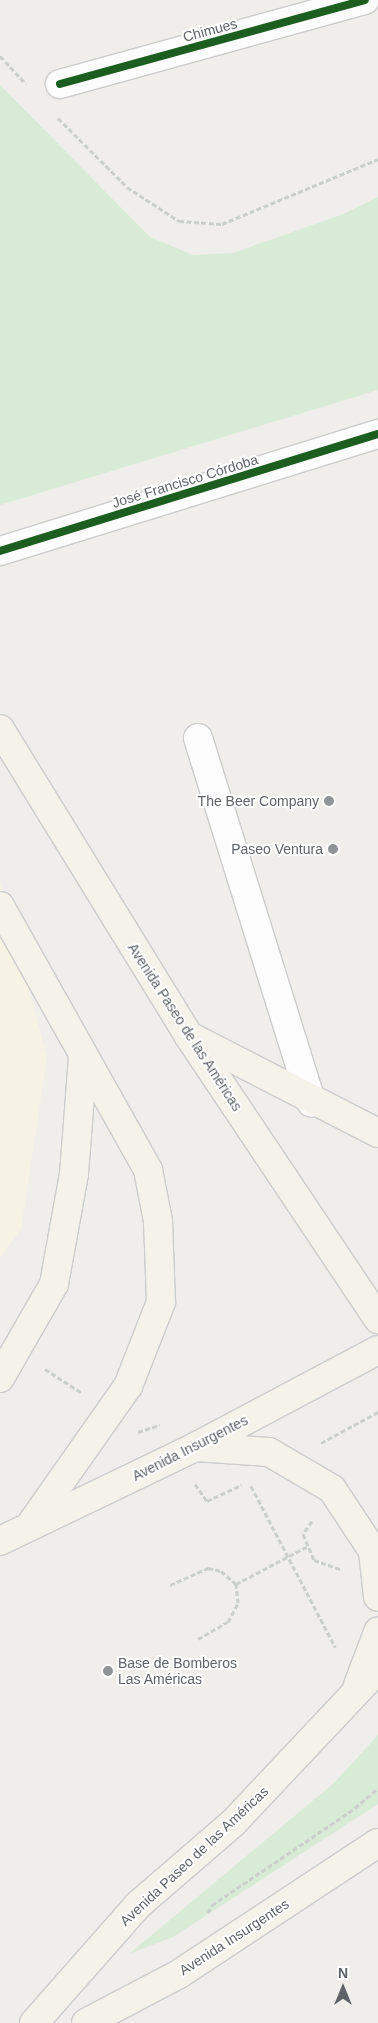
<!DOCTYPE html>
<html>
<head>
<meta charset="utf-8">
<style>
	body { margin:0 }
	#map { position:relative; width:378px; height:2023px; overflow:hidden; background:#efeeea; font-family:Helvetica,sans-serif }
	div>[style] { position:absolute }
	.commercial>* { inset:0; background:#f7f3e4 }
	.green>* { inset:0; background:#d8ebd6 }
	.path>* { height:3px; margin-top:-1.5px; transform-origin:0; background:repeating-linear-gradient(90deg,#cacfcc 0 5px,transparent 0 7.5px) }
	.roads { filter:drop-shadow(1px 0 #cbcccc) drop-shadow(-1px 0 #cbcccc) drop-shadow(0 1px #cbcccc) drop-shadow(0 -1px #cbcccc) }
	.minor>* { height:28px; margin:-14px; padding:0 14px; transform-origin:14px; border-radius:14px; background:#fdfcfc }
	.major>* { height:28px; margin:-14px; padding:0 14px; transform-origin:14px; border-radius:14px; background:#f4f2e9 }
	.cycleway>* { height:8px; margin:-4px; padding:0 4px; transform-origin:4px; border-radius:4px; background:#1b5e20 }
	.dots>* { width:14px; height:14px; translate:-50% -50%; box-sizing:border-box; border:2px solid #fff; border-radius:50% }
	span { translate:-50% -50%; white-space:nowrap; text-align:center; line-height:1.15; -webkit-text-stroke:4px #fff; paint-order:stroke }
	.street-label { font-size:14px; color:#5f6368 }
	.poi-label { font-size:14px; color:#5f6368 }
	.right { translate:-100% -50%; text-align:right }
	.left { translate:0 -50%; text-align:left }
	.north { position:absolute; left:318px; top:1963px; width:50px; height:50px; -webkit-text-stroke:4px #fff; paint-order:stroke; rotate:0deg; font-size:14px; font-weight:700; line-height:20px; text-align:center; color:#5f6368 }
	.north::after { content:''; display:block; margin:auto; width:18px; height:22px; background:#5f6368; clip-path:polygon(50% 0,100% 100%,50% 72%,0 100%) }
</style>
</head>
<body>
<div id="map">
	<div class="commercial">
		<i style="clip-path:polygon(0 882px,47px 1057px,21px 1229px,0 1258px)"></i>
	</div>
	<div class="green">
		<i style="clip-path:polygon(0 85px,150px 237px,193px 255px,233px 253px,341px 215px,378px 197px,378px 390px,0 505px)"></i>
		<i style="clip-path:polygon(378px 1735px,378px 1804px,173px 1937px,129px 1954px,334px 1783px)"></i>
	</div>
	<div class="path">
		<i style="left:0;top:56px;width:38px;rotate:47deg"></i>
		<i style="left:58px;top:118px;width:98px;rotate:45deg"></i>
		<i style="left:127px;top:187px;width:62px;rotate:33.2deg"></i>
		<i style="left:179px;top:221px;width:43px;rotate:4deg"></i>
		<i style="left:222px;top:224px;width:169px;rotate:-22.6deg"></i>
		<i style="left:45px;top:1369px;width:44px;rotate:33deg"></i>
		<i style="left:138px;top:1432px;width:23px;rotate:-18deg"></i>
		<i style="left:321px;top:1443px;width:65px;rotate:-28.5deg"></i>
		<i style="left:195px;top:1484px;width:21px;rotate:55deg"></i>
		<i style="left:207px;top:1501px;width:38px;rotate:-25deg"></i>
		<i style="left:251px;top:1486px;width:182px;rotate:62.4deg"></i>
		<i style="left:312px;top:1521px;width:16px;rotate:125deg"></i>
		<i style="left:303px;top:1534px;width:28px;rotate:67deg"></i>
		<i style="left:314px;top:1560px;width:28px;rotate:19deg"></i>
		<i style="left:170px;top:1585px;width:42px;rotate:-24.1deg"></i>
		<i style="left:208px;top:1568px;width:13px;rotate:13deg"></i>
		<i style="left:221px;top:1571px;width:20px;rotate:41deg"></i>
		<i style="left:236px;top:1584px;width:81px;rotate:-27.8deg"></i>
		<i style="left:198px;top:1639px;width:34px;rotate:-30deg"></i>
		<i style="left:228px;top:1622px;width:21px;rotate:-62deg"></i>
		<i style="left:238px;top:1603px;width:19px;rotate:-96deg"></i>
		<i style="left:208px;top:1913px;width:9px;rotate:-63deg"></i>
		<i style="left:212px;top:1905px;width:173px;rotate:-34.1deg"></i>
		<i style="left:355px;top:1808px;width:30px;rotate:-41deg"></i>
	</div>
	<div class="roads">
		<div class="minor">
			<i style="left:60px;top:84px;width:316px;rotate:-15.4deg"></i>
			<i style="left:0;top:551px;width:396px;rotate:-17.2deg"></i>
			<i style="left:198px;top:738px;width:382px;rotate:72.7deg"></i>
		</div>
		<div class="major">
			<i style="left:0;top:729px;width:359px;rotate:58.4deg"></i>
			<i style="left:188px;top:1035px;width:342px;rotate:56.2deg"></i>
			<i style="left:0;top:906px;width:303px;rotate:60.7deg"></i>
			<i style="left:148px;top:1170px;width:52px;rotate:78.9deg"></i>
			<i style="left:158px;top:1221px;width:81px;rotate:87.9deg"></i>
			<i style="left:161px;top:1302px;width:90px;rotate:111.4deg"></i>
			<i style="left:128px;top:1386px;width:169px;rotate:125.1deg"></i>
			<i style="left:193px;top:1038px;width:208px;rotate:27.2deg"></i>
			<i style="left:0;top:1378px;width:108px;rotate:-60.1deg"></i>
			<i style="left:54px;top:1284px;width:112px;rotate:-79.7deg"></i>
			<i style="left:74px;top:1174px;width:118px;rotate:-85.6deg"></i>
			<i style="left:195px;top:1447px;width:74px;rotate:3.9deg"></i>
			<i style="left:269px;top:1452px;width:73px;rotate:30.4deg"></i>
			<i style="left:332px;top:1489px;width:74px;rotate:56.5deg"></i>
			<i style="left:373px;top:1551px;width:46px;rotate:83.8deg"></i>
			<i style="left:0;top:1541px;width:216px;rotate:-25.7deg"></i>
			<i style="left:195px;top:1447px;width:207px;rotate:-27.9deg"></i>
			<i style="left:358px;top:1685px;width:57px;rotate:-69.3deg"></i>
			<i style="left:34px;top:2023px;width:157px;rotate:-48.6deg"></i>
			<i style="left:138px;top:1905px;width:125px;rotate:-40.8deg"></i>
			<i style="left:233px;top:1823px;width:212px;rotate:-46.7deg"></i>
			<i style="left:86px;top:2023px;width:105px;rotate:-27.8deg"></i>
			<i style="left:179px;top:1974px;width:238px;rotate:-33.4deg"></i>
		</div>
	</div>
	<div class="cycleway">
		<i style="left:60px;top:84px;width:316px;rotate:-15.4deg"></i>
		<i style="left:0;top:551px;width:396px;rotate:-17.2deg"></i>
	</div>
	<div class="dots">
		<i style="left:329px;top:801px;background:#919496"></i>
		<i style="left:333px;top:849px;background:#919496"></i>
		<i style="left:108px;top:1671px;background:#919496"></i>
	</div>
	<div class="street-label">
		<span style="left:210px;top:30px;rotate:-15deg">Chimues</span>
		<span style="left:185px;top:481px;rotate:-17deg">José Francisco Córdoba</span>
		<span style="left:185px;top:1027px;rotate:57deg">Avenida Paseo de las Américas</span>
		<span style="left:190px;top:1448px;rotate:-27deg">Avenida Insurgentes</span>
		<span style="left:194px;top:1856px;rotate:-43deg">Avenida Paseo de las Américas</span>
		<span style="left:234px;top:1937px;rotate:-33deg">Avenida Insurgentes</span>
	</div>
	<div class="poi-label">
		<span class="right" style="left:319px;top:801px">The Beer Company</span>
		<span class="right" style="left:323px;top:849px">Paseo Ventura</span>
		<span class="left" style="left:118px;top:1671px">Base de Bomberos<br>Las Américas</span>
	</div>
	<div class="north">N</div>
</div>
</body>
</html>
